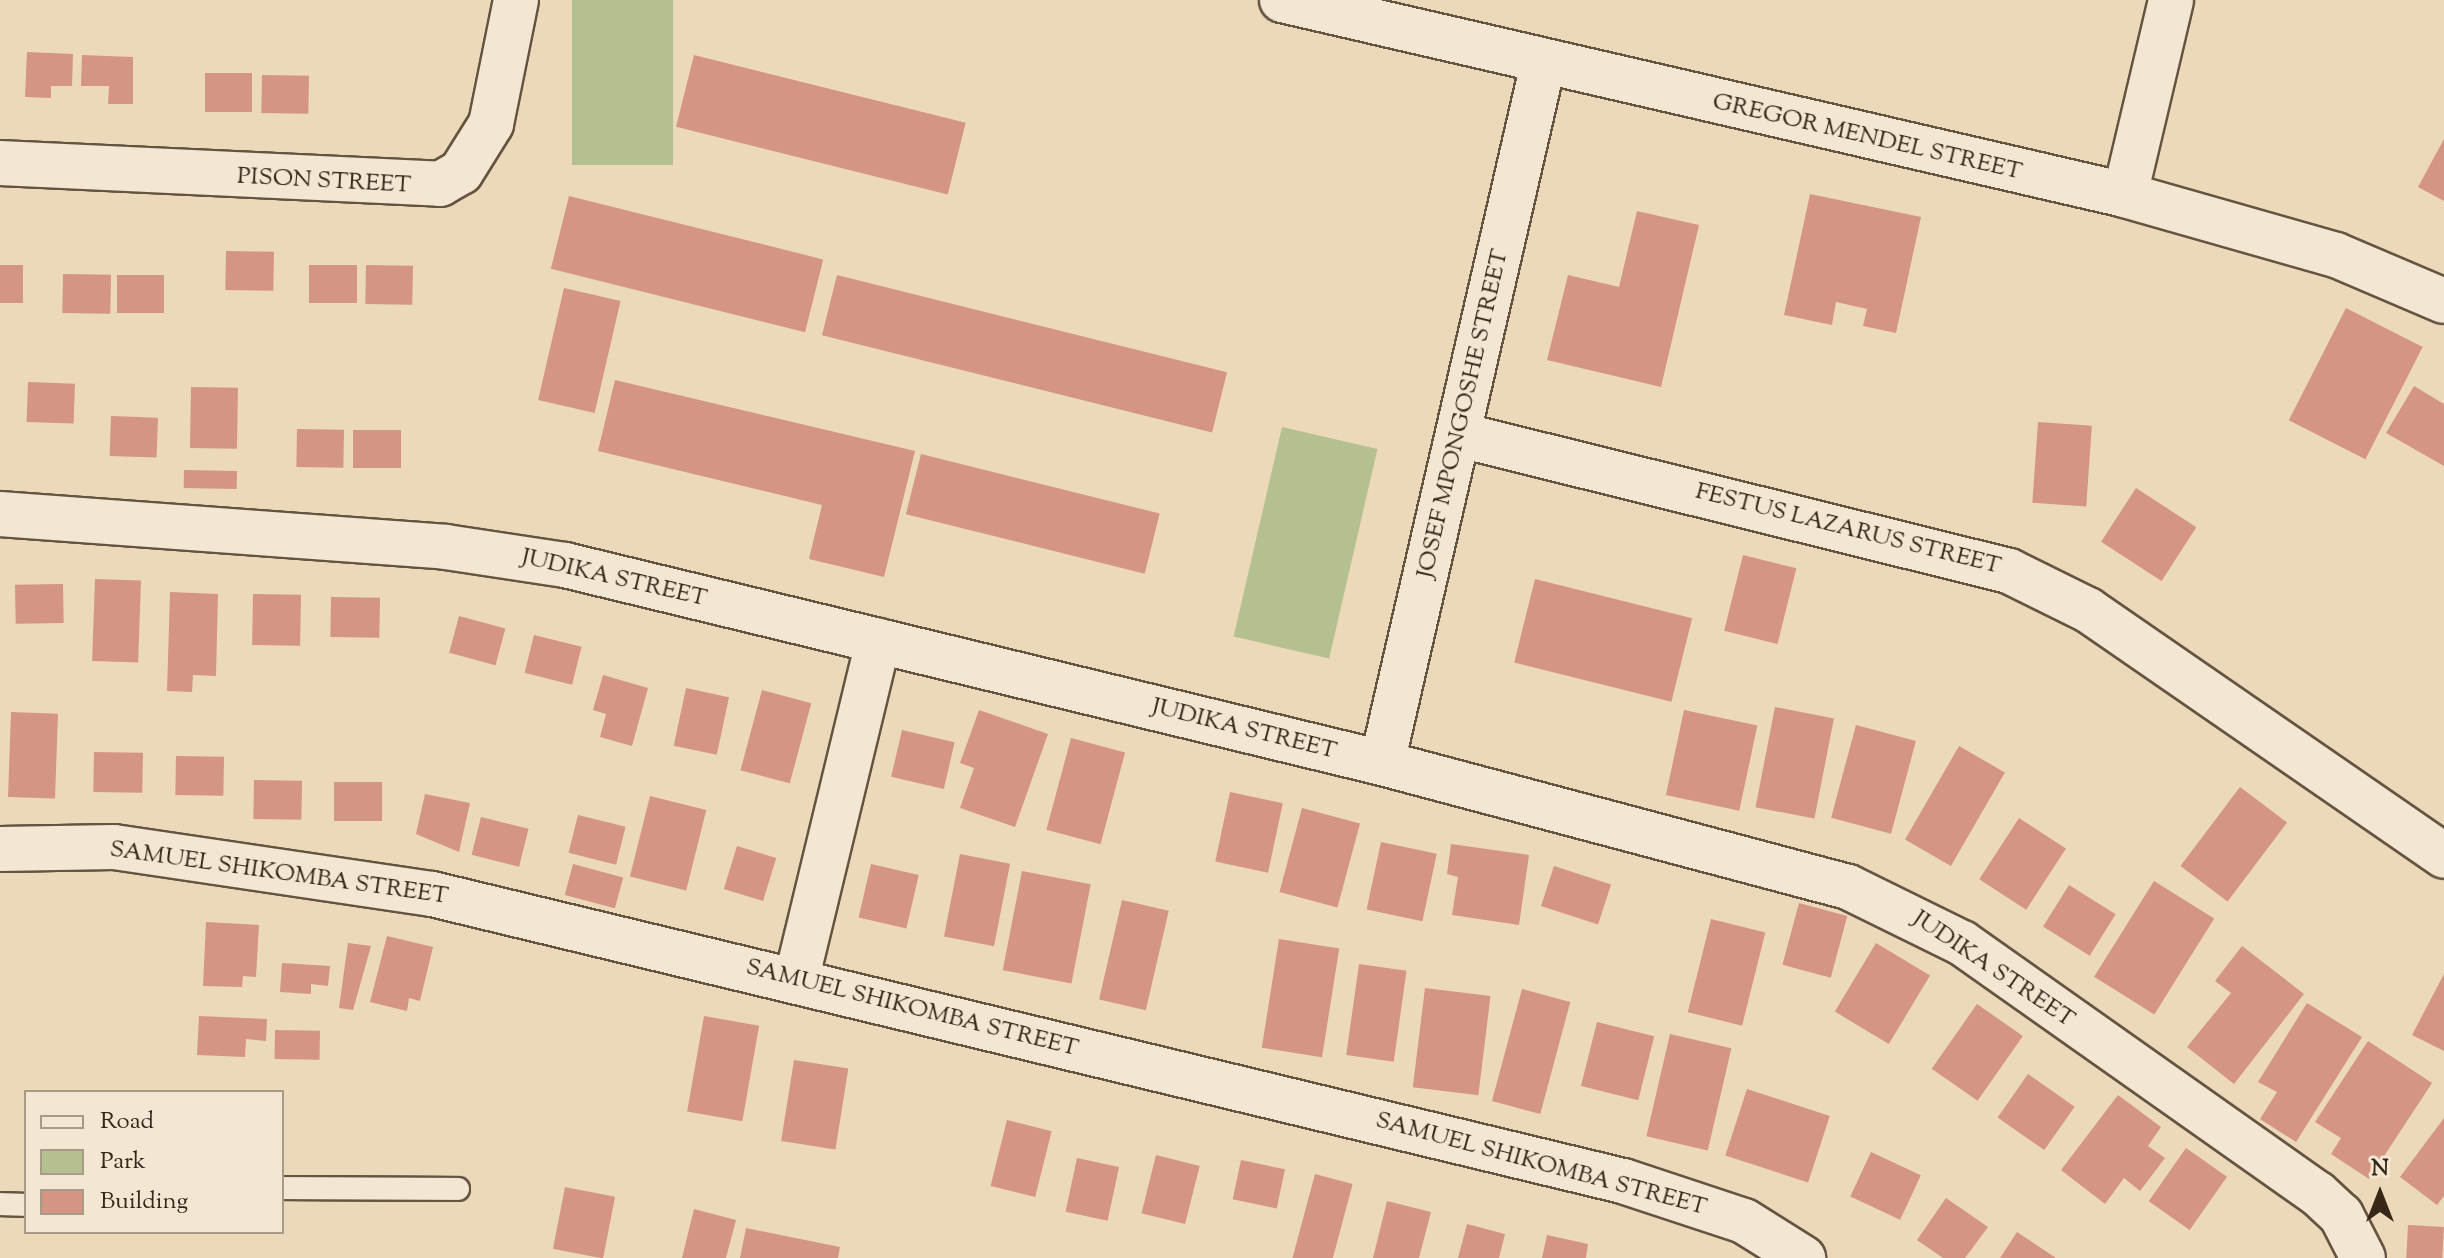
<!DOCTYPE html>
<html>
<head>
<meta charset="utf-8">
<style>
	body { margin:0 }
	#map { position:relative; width:2444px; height:1258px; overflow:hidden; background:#ecd9b9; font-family:"Sorts Mill Goudy",serif }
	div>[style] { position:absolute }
	.green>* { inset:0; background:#b5c091; transform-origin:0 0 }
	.building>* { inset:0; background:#d49585; transform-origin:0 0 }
	.roads { filter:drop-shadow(2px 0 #645440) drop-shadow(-2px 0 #645440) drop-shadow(0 2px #645440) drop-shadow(0 -2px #645440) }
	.lane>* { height:22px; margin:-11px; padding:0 11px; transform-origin:11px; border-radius:11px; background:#f3e6d2 }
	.street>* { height:44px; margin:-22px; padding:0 22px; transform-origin:22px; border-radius:22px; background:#f3e6d2 }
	span { translate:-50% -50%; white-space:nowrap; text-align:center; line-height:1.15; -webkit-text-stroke:8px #f3e6d2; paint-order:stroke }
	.street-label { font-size:24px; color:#362717 }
	.legend { position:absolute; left:24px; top:1090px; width:260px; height:144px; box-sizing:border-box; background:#f3e6d2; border:2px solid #a79a87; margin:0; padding:10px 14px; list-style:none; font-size:24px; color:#362717 }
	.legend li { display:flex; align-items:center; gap:16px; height:40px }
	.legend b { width:40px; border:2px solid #a79a87 }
	.north { position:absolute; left:2340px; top:1154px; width:80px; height:80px; -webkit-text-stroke:6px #f3e6d2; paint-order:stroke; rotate:0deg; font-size:22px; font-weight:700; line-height:32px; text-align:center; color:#362717 }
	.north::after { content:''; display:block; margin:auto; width:28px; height:36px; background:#362717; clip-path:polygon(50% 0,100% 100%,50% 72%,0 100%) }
</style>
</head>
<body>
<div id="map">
	<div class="green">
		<i style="left:572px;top:0;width:101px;height:165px"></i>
		<i style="left:1282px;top:427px;width:98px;height:215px;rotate:13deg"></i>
	</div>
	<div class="building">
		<i style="clip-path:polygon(27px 52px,73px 54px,72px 86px,51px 86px,51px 98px,25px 97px)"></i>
		<i style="clip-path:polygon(82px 55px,133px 57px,133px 104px,108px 104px,109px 86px,81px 86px)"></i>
		<i style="left:694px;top:55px;width:280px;height:74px;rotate:14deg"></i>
		<i style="left:205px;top:73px;width:47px;height:39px"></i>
		<i style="left:262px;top:75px;width:47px;height:38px;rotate:1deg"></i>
		<i style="clip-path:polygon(2444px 139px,2444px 201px,2418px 187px)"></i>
		<i style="clip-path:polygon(1810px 194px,1921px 217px,1896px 333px,1863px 326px,1867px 309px,1836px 302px,1832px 325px,1784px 315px)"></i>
		<i style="left:569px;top:196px;width:262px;height:75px;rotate:14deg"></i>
		<i style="clip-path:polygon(1637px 211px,1699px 225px,1661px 387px,1547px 360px,1568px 275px,1619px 287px)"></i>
		<i style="left:226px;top:251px;width:48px;height:39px;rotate:1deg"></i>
		<i style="left:0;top:265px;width:23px;height:38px"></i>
		<i style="left:309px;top:265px;width:48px;height:38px"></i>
		<i style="left:366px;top:265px;width:47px;height:39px;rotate:1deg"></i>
		<i style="left:63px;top:274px;width:48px;height:39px;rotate:1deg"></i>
		<i style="left:117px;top:275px;width:47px;height:38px"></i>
		<i style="left:837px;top:275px;width:402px;height:62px;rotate:14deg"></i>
		<i style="left:564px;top:288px;width:58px;height:115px;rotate:13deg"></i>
		<i style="left:2346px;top:308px;width:86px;height:126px;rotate:27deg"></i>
		<i style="clip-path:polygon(615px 380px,915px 451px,884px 577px,809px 559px,822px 505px,598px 451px)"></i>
		<i style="left:28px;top:382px;width:47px;height:40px;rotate:2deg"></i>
		<i style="clip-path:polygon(2414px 386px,2444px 404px,2444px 466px,2386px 433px)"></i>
		<i style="left:191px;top:387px;width:47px;height:61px;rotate:1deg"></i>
		<i style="left:111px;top:416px;width:47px;height:40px;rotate:2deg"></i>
		<i style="left:2038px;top:422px;width:54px;height:81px;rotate:4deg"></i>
		<i style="left:297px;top:429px;width:47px;height:38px;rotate:1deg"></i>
		<i style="left:353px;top:430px;width:48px;height:38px"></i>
		<i style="left:921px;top:454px;width:246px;height:62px;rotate:14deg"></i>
		<i style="left:184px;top:470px;width:53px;height:18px;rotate:1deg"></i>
		<i style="left:2136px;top:488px;width:72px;height:64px;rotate:33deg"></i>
		<i style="left:1743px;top:555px;width:55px;height:78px;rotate:14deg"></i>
		<i style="left:95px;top:579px;width:46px;height:82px;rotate:2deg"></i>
		<i style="left:1535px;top:579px;width:162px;height:86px;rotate:14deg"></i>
		<i style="left:63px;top:584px;width:39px;height:48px;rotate:89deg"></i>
		<i style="clip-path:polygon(170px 592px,218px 594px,216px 676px,193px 675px,192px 692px,167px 691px)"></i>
		<i style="left:253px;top:594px;width:48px;height:51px;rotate:1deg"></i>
		<i style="left:331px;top:597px;width:49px;height:40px;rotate:1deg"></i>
		<i style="left:459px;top:616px;width:48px;height:38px;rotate:15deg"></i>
		<i style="left:534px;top:635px;width:49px;height:39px;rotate:14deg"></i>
		<i style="clip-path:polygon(603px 675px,648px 688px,632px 746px,600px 737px,606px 714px,593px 710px)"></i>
		<i style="left:686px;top:688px;width:44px;height:59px;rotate:12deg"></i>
		<i style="left:762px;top:690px;width:51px;height:83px;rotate:15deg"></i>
		<i style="left:1775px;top:707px;width:60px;height:102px;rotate:11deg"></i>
		<i style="clip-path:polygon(979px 710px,1048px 734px,1015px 827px,960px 808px,974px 768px,960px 763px)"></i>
		<i style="left:1684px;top:710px;width:75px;height:87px;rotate:12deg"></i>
		<i style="left:11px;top:712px;width:47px;height:85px;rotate:2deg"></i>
		<i style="left:1856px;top:725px;width:62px;height:96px;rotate:15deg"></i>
		<i style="left:902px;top:730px;width:54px;height:48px;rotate:13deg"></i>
		<i style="left:1071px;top:738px;width:56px;height:95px;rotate:15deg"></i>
		<i style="left:1959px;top:746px;width:53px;height:108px;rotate:30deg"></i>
		<i style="left:94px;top:752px;width:49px;height:40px;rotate:1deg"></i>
		<i style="left:176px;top:756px;width:48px;height:39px;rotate:1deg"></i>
		<i style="left:254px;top:780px;width:48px;height:39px;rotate:1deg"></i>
		<i style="left:334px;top:782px;width:48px;height:39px"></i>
		<i style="left:2240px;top:787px;width:59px;height:99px;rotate:37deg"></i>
		<i style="left:1230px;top:792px;width:54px;height:71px;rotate:12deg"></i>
		<i style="clip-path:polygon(425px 794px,470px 803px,459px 852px,416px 834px)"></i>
		<i style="left:650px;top:796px;width:58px;height:83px;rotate:14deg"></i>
		<i style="left:1302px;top:808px;width:60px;height:87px;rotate:15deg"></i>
		<i style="left:578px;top:815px;width:49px;height:39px;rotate:14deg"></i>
		<i style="left:481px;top:817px;width:49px;height:39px;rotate:14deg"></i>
		<i style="left:2019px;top:818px;width:56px;height:73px;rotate:33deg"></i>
		<i style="left:1381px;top:842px;width:57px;height:69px;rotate:12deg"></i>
		<i style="clip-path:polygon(1451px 844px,1529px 855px,1519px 925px,1452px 915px,1458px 877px,1447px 874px)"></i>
		<i style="left:737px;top:846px;width:41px;height:45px;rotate:17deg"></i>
		<i style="left:960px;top:854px;width:51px;height:84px;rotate:11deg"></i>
		<i style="left:573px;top:864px;width:52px;height:32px;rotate:15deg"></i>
		<i style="left:871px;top:864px;width:49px;height:55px;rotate:13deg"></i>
		<i style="left:1554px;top:866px;width:60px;height:42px;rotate:18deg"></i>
		<i style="left:1022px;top:871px;width:70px;height:101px;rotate:11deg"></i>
		<i style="left:2154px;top:881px;width:71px;height:113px;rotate:32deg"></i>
		<i style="left:2069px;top:885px;width:55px;height:49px;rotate:32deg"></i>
		<i style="left:1122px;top:900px;width:48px;height:102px;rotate:13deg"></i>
		<i style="left:1799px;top:903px;width:50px;height:64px;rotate:15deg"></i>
		<i style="left:1711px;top:919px;width:56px;height:96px;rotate:14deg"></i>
		<i style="clip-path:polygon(206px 922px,259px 925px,256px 977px,243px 976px,242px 987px,203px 986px)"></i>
		<i style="clip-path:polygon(387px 936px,433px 947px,420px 1001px,409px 998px,407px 1011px,370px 1002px)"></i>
		<i style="left:1279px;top:939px;width:61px;height:110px;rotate:9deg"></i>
		<i style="clip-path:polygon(348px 943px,371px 946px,353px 1010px,339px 1008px)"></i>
		<i style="left:1876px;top:943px;width:63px;height:80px;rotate:31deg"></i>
		<i style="clip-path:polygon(2242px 946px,2304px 994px,2234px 1084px,2187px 1047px,2231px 993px,2215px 981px)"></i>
		<i style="clip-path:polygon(282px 963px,330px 966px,328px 986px,311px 984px,311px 994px,280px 992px)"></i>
		<i style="left:1359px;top:964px;width:48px;height:92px;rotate:8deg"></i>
		<i style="clip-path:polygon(2444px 974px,2444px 1051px,2412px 1035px)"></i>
		<i style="left:1425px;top:988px;width:66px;height:100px;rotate:7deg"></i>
		<i style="left:1522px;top:989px;width:50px;height:116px;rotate:15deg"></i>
		<i style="clip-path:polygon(2307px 1003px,2362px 1037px,2296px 1142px,2260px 1119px,2277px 1092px,2258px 1082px)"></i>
		<i style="left:1977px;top:1004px;width:56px;height:79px;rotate:35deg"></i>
		<i style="clip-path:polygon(199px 1016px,267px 1019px,266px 1041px,246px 1039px,245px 1057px,197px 1055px)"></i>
		<i style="left:704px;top:1016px;width:56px;height:97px;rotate:10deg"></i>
		<i style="left:1597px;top:1022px;width:59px;height:66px;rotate:14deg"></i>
		<i style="left:275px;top:1030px;width:45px;height:29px;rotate:1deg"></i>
		<i style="left:1670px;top:1034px;width:63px;height:105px;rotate:13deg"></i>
		<i style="clip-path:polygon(2368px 1041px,2432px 1083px,2369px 1179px,2331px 1154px,2341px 1138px,2315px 1122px)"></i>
		<i style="left:794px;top:1060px;width:55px;height:82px;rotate:9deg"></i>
		<i style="left:2028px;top:1074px;width:57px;height:53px;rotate:35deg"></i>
		<i style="left:1747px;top:1089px;width:87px;height:70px;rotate:18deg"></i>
		<i style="clip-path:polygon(2118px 1095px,2161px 1127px,2148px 1146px,2165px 1158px,2140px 1191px,2124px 1178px,2105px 1204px,2061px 1170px)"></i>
		<i style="clip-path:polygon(2444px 1118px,2444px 1196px,2437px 1205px,2400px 1177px)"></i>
		<i style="left:1007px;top:1120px;width:46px;height:68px;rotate:14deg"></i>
		<i style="left:2186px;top:1148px;width:50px;height:65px;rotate:35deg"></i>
		<i style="left:1871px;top:1152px;width:55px;height:49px;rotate:25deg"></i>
		<i style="left:1156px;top:1155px;width:45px;height:60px;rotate:14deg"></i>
		<i style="left:1077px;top:1158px;width:43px;height:55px;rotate:12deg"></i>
		<i style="left:1241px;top:1160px;width:45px;height:40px;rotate:12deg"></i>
		<i style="left:1315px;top:1174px;width:39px;height:87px;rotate:15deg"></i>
		<i style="left:565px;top:1187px;width:51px;height:63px;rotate:11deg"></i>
		<i style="clip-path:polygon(1946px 1198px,1988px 1227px,1965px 1258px,1943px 1258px,1917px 1240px)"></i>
		<i style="clip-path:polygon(1387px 1201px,1431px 1212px,1419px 1258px,1373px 1258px)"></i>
		<i style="clip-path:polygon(694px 1209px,736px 1220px,726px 1258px,682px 1258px)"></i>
		<i style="clip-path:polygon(1467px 1224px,1505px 1234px,1499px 1258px,1458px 1258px)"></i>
		<i style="left:2408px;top:1225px;width:36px;height:33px;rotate:3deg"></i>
		<i style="clip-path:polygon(746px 1228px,840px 1247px,838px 1258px,740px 1258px)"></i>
		<i style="clip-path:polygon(2017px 1232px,2056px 1258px,2000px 1258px)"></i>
		<i style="clip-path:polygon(1547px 1235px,1588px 1244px,1586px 1258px,1542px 1258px)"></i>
	</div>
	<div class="roads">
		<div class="lane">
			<i style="left:282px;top:1188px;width:176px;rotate:0.3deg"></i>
			<i style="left:0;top:1204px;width:26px;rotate:2deg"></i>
		</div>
		<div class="street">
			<i style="left:1282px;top:0;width:865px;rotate:13.02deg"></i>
			<i style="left:2125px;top:195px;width:219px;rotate:15.9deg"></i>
			<i style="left:2336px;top:255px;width:117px;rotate:23.1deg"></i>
			<i style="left:0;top:163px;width:441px;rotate:2.7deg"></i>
			<i style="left:440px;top:184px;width:24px;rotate:-30deg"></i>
			<i style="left:461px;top:172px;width:57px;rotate:-58deg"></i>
			<i style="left:491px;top:124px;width:126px;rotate:-78.6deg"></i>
			<i style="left:2125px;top:195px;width:200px;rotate:-76.7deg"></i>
			<i style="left:1460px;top:435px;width:566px;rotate:13.91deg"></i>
			<i style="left:2009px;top:571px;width:88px;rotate:26.3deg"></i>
			<i style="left:2088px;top:610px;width:433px;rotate:34.6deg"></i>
			<i style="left:0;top:514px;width:447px;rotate:4.2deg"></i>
			<i style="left:446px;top:547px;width:120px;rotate:8.6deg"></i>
			<i style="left:565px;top:565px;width:841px;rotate:13.62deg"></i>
			<i style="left:1382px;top:763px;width:482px;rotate:14.9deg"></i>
			<i style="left:1848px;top:887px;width:127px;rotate:26.2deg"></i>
			<i style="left:1962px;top:943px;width:434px;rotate:35.2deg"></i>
			<i style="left:2317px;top:1193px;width:33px;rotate:43deg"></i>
			<i style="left:2341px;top:1215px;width:48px;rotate:62.9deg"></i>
			<i style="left:1382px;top:763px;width:717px;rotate:-77.03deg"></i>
			<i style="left:0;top:849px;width:114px;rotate:-1deg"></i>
			<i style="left:114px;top:847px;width:321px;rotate:8.4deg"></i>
			<i style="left:432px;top:894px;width:1225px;rotate:13.55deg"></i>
			<i style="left:1623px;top:1181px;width:127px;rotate:18.3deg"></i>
			<i style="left:1744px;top:1221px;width:70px;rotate:32.1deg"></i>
			<i style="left:796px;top:981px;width:350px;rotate:-76.4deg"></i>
		</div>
	</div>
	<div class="street-label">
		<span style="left:1867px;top:138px;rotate:13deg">GREGOR MENDEL STREET</span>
		<span style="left:324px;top:182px;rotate:3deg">PISON STREET</span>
		<span style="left:1464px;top:414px;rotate:-77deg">JOSEF MPONGOSHE STREET</span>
		<span style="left:1848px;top:530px;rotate:14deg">FESTUS LAZARUS STREET</span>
		<span style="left:614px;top:579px;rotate:13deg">JUDIKA STREET</span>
		<span style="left:1244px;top:730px;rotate:14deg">JUDIKA STREET</span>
		<span style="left:279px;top:874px;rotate:8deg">SAMUEL SHIKOMBA STREET</span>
		<span style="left:1993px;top:970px;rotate:34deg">JUDIKA STREET</span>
		<span style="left:912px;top:1009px;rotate:14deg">SAMUEL SHIKOMBA STREET</span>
		<span style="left:1541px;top:1165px;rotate:15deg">SAMUEL SHIKOMBA STREET</span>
	</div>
	<ul class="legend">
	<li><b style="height:10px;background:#f3e6d2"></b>Road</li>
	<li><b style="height:22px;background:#b5c091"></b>Park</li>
	<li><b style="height:22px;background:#d49585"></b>Building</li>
	</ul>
	<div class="north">N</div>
</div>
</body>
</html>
